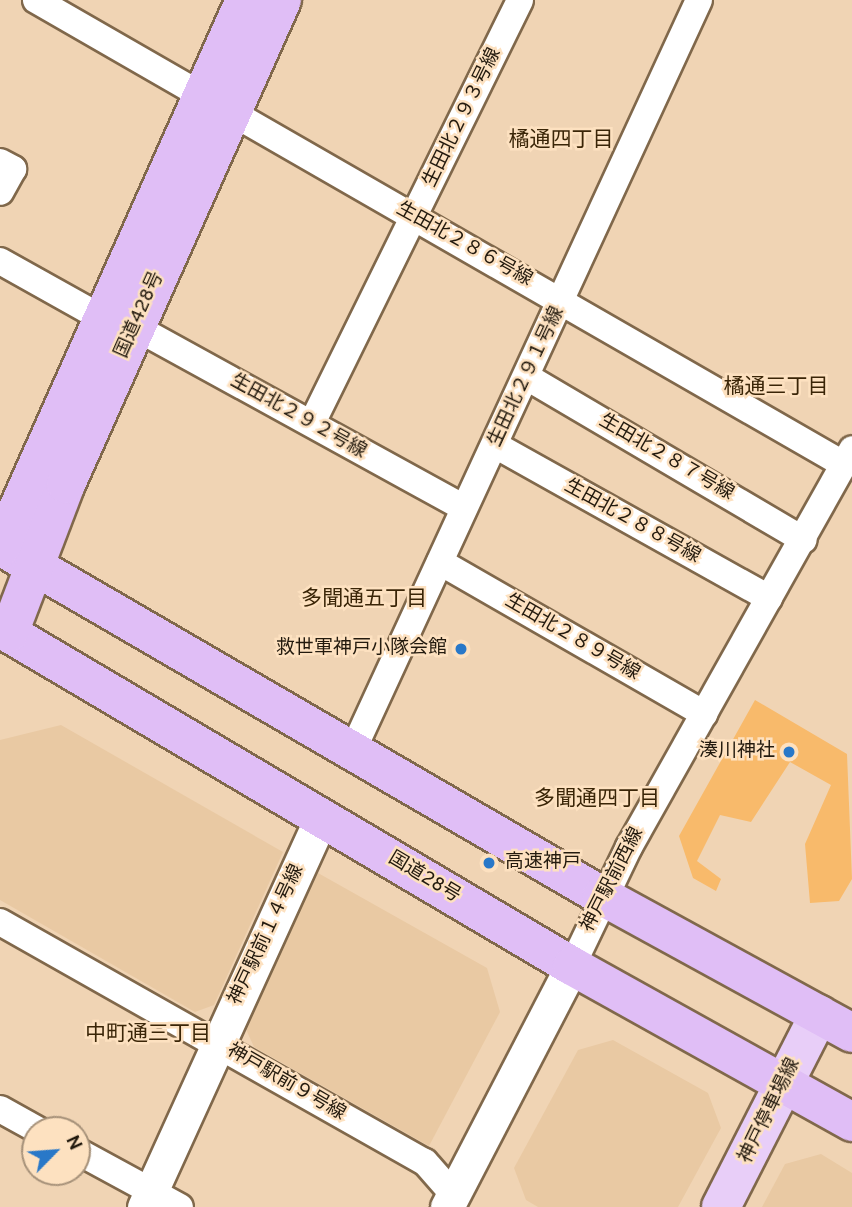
<!DOCTYPE html>
<html>
<head>
<meta charset="utf-8">
<style>
	body { margin:0 }
	#map { position:relative; width:852px; height:1207px; overflow:hidden; background:#f0d4b4; font-family:Overpass,"Noto Sans JP",sans-serif }
	div>[style] { position:absolute }
	.built>* { inset:0; background:#e9c9a3 }
	.green>* { inset:0; background:#f8ba6b }
	.roads { filter:drop-shadow(2px 0 #80684b) drop-shadow(-2px 0 #80684b) drop-shadow(0 2px #80684b) drop-shadow(0 -2px #80684b) }
	.minor>* { height:26px; margin:-13px; padding:0 13px; transform-origin:13px; border-radius:13px; background:#fff }
	.tertiary>* { height:33px; margin:-16.5px; padding:0 16.5px; transform-origin:16.5px; border-radius:16.5px; background:#fff }
	.primary>* { height:38px; margin:-19px; padding:0 19px; transform-origin:19px; border-radius:19px; background:#e8cef8 }
	.trunk>* { height:38px; margin:-19px; padding:0 19px; transform-origin:19px; border-radius:19px; background:#e0bef6 }
	.dots>* { width:19px; height:19px; translate:-50% -50%; box-sizing:border-box; border:4px solid #fde1c0; border-radius:50% }
	span { translate:-50% -50%; white-space:nowrap; text-align:center; line-height:1.15; -webkit-text-stroke:5px #fde1c0; paint-order:stroke }
	.street-label { font-size:19px; color:#231a0e }
	.poi-label { font-size:19px; color:#231a0e }
	.right { translate:-100% -50%; text-align:right }
	.left { translate:0 -50%; text-align:left }
	.neighbourhood-label { font-size:21px; color:#3a2507 }
	.north { position:absolute; left:21px; top:1116px; width:70px; height:70px; box-sizing:border-box; background:#fde1c0; border:2px solid #a69179; border-radius:50%; rotate:65deg; font-size:19px; font-weight:700; line-height:28px; text-align:center; color:#231a0e }
	.north::after { content:''; display:block; margin:auto; width:24px; height:32px; background:#2978c8; clip-path:polygon(50% 0,100% 100%,50% 72%,0 100%) }
</style>
</head>
<body>
<div id="map">
	<div class="built">
		<i style="clip-path:polygon(61px 725px,283px 852px,214px 1005px,195px 1012px,0 900px,0 740px)"></i>
		<i style="clip-path:polygon(318px 873px,487px 968px,500px 1012px,429px 1146px,254px 1047px,244px 1025px)"></i>
		<i style="clip-path:polygon(613px 1040px,708px 1093px,721px 1128px,678px 1207px,538px 1207px,526px 1200px,514px 1168px,578px 1050px)"></i>
		<i style="clip-path:polygon(821px 1154px,852px 1173px,852px 1207px,762px 1207px,785px 1164px)"></i>
	</div>
	<div class="green">
		<i style="clip-path:polygon(755px 700px,847px 754px,852px 879px,839px 901px,810px 903px,805px 844px,831px 785px,790px 762px,751px 822px,720px 815px,697px 861px,721px 879px,716px 891px,693px 878px,679px 836px)"></i>
	</div>
	<div class="roads">
		<div class="minor">
			<i style="left:36px;top:0;width:931px;rotate:29.9deg"></i>
			<i style="left:0;top:162px;width:15px;rotate:28deg"></i>
			<i style="left:13px;top:169px;width:26px;rotate:119deg"></i>
			<i style="left:0;top:261px;width:115px;rotate:29.2deg"></i>
			<i style="left:135px;top:327px;width:373px;rotate:28.8deg"></i>
			<i style="left:527px;top:377px;width:321px;rotate:30.5deg"></i>
			<i style="left:312px;top:423px;width:471px;rotate:-63.8deg"></i>
			<i style="left:495px;top:445px;width:314px;rotate:29.2deg"></i>
			<i style="left:440px;top:562px;width:305px;rotate:29.9deg"></i>
			<i style="left:352px;top:752px;width:828px;rotate:-65.23deg"></i>
			<i style="left:0;top:922px;width:488px;rotate:29.5deg"></i>
			<i style="left:425px;top:1162px;width:44px;rotate:48.7deg"></i>
			<i style="left:572px;top:966px;width:132px;rotate:-64.4deg"></i>
			<i style="left:629px;top:847px;width:456px;rotate:-60.7deg"></i>
			<i style="left:0;top:1109px;width:43px;rotate:28.9deg"></i>
			<i style="left:77px;top:1151px;width:117px;rotate:28.5deg"></i>
		</div>
		<div class="tertiary">
			<i style="left:144px;top:1207px;width:430px;rotate:-65.5deg"></i>
			<i style="left:447px;top:1207px;width:271px;rotate:-62.6deg"></i>
		</div>
		<div class="primary">
			<i style="left:721px;top:1207px;width:216px;rotate:-63deg"></i>
		</div>
		<div class="trunk">
			<i style="left:0;top:546px;width:696px;rotate:30.17deg"></i>
			<i style="left:602px;top:896px;width:285px;rotate:28.7deg"></i>
			<i style="left:0;top:549px;width:601px;rotate:-65.95deg"></i>
			<i style="left:0;top:628px;width:664px;rotate:30.58deg"></i>
			<i style="left:572px;top:966px;width:321px;rotate:29.1deg"></i>
			<i style="left:9px;top:633px;width:160px;rotate:-69.1deg"></i>
			<i style="left:66px;top:484px;width:530px;rotate:-65.95deg"></i>
		</div>
	</div>
	<div class="dots">
		<i style="left:461px;top:649px;background:#2978c8"></i>
		<i style="left:789px;top:752px;background:#2978c8"></i>
		<i style="left:489px;top:863px;background:#2978c8"></i>
	</div>
	<div class="street-label">
		<span style="left:463px;top:118px;rotate:-64deg">生田北２９３号線</span>
		<span style="left:464px;top:245px;rotate:29deg">生田北２８６号線</span>
		<span style="left:140px;top:315px;rotate:-66deg">国道428号</span>
		<span style="left:527px;top:377px;rotate:-65deg">生田北２９１号線</span>
		<span style="left:298px;top:417px;rotate:29deg">生田北２９２号線</span>
		<span style="left:666px;top:458px;rotate:30deg">生田北２８７号線</span>
		<span style="left:632px;top:522px;rotate:29deg">生田北２８８号線</span>
		<span style="left:572px;top:638px;rotate:30deg">生田北２８９号線</span>
		<span style="left:424px;top:878px;rotate:31deg">国道28号</span>
		<span style="left:613px;top:880px;rotate:-63deg">神戸駅前西線</span>
		<span style="left:267px;top:935px;rotate:-65deg">神戸駅前１４号線</span>
		<span style="left:286px;top:1083px;rotate:30deg">神戸駅前９号線</span>
		<span style="left:770px;top:1111px;rotate:-64deg">神戸停車場線</span>
	</div>
	<div class="poi-label">
		<span class="right" style="left:447px;top:649px">救世軍神戸小隊会館</span>
		<span class="right" style="left:775px;top:752px">湊川神社</span>
		<span class="left" style="left:505px;top:863px">高速神戸</span>
	</div>
	<div class="neighbourhood-label">
		<span style="left:561px;top:141px">橘通四丁目</span>
		<span style="left:776px;top:388px">橘通三丁目</span>
		<span style="left:364px;top:600px">多聞通五丁目</span>
		<span style="left:597px;top:800px">多聞通四丁目</span>
		<span style="left:148px;top:1035px">中町通三丁目</span>
	</div>
	<div class="north">N</div>
</div>
</body>
</html>
